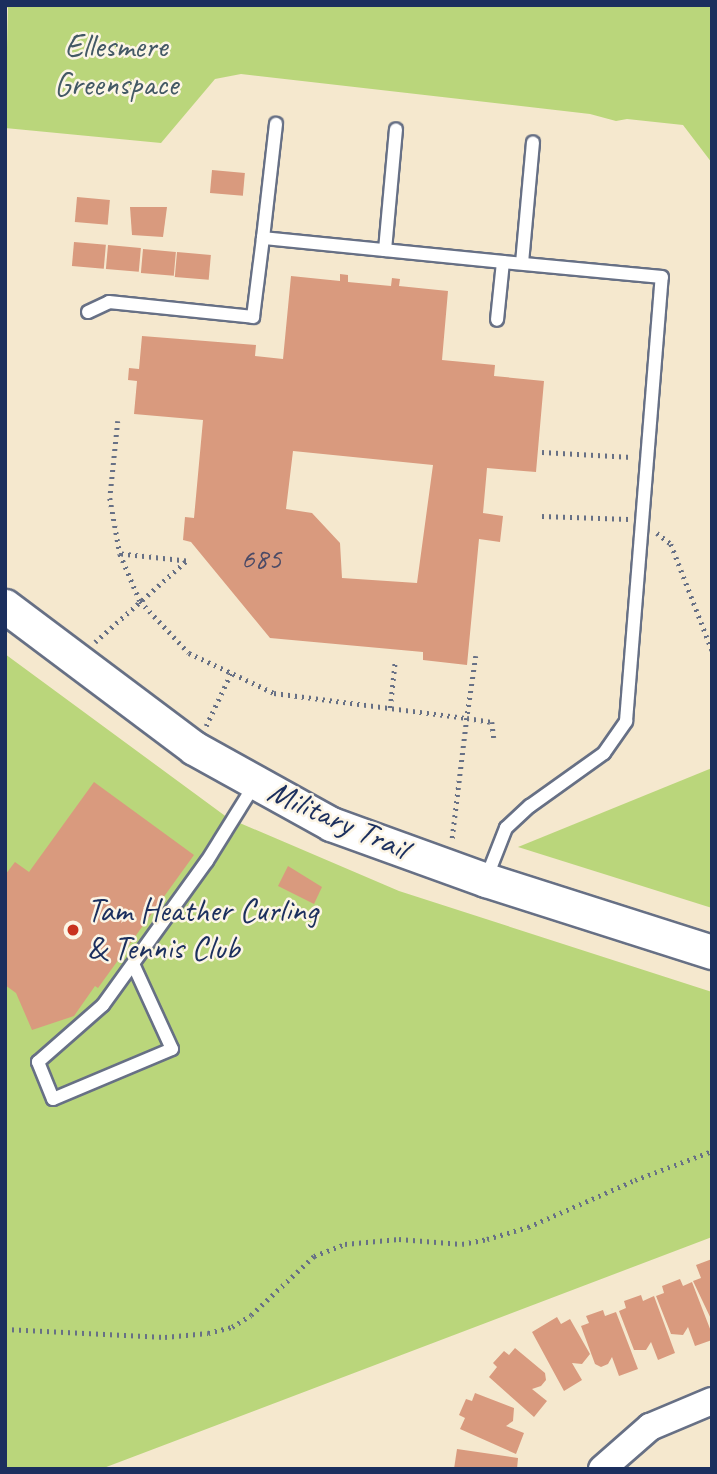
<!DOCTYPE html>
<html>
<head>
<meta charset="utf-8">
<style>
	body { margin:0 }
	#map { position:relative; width:717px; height:1474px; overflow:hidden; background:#f5e8ce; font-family:Caveat,sans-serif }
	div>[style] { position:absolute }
	.green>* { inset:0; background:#bad67b }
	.building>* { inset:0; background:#d99a7e; transform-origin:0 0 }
	.path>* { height:4.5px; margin-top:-2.25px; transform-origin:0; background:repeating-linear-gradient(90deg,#677085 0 2px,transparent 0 7px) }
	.roads { filter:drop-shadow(2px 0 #677085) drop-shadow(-2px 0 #677085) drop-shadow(0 2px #677085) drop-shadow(0 -2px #677085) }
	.service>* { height:12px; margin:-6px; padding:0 6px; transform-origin:6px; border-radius:6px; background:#fff }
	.minor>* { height:26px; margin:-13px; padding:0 13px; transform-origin:13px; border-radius:13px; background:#fff }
	.tertiary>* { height:33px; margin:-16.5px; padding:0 16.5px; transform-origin:16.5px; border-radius:16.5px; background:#fff }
	.dots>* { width:19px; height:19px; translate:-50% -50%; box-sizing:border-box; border:4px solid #fcf5e5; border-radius:50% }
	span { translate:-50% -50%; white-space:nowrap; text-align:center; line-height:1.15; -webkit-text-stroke:5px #fcf5e5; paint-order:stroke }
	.number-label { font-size:30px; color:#4a4a66 }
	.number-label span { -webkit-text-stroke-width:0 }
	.park-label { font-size:33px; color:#435965 }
	.street-label { font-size:33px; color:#1b2f5e }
	.poi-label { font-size:33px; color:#1b2f5e }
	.left { translate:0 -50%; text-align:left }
	.frame { position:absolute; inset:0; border:7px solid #1b2f5e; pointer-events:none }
</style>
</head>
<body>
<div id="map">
	<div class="green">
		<i style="clip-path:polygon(5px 5px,712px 5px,712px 163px,683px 125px,627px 119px,616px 121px,590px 114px,241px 74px,215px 79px,161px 143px,5px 128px,8px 8px)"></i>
		<i style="clip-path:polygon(5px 654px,228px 818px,399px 891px,712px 992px,712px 1237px,101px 1469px,5px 1469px)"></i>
		<i style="clip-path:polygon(712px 768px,712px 908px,518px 847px)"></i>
	</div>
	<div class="building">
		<i style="left:212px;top:170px;width:33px;height:23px;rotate:5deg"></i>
		<i style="left:77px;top:197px;width:33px;height:25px;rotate:5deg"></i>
		<i style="clip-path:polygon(130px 207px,167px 207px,163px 237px,132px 235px)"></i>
		<i style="left:74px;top:242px;width:32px;height:24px;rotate:5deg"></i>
		<i style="left:108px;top:245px;width:33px;height:24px;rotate:5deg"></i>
		<i style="left:143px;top:249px;width:33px;height:24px;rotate:5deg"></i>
		<i style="left:177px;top:252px;width:34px;height:25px;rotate:5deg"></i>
		<i style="clip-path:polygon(evenodd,340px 274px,348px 275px,348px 282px,391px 286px,392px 278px,400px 279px,399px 286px,448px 291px,442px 360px,495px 365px,494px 376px,544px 381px,536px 472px,487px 468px,483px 513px,503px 516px,500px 542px,479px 539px,467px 665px,423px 660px,423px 652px,270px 638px,191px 542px,183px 540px,185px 517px,194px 518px,203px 420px,134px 414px,137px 381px,128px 380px,129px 368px,139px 369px,142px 336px,256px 345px,255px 356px,283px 359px,291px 276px,340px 281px,340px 274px,293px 451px,433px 465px,417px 583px,342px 578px,340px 543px,312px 513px,286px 509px,293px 451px)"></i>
		<i style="clip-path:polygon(94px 782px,194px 855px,98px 988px,95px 986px,74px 1016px,32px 1030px,16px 993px,5px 985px,5px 875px,15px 862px,29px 872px)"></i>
		<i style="clip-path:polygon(288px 866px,322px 887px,314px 904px,278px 886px)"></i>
		<i style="clip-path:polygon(712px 1259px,712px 1321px,693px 1281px,701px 1278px,696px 1265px)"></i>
		<i style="clip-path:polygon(680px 1279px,683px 1286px,692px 1282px,712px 1334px,712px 1340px,695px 1346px,688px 1327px,683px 1335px,671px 1334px,656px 1296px,664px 1293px,662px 1286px)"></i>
		<i style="clip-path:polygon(641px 1295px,643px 1301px,654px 1296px,675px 1353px,658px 1360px,651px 1342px,646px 1350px,634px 1350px,619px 1311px,626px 1308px,624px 1301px)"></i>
		<i style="clip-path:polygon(603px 1310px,605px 1316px,616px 1312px,638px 1369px,619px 1376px,612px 1357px,608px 1364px,601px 1367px,595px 1364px,581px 1326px,589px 1323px,586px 1316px)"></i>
		<i style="clip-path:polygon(557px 1317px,561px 1324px,570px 1319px,590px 1354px,582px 1364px,572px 1363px,582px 1380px,564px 1391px,532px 1332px)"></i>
		<i style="clip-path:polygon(515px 1348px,545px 1373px,546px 1380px,541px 1386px,532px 1389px,547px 1401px,534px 1417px,489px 1377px,497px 1367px,493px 1363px,504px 1351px,509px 1355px)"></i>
		<i style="clip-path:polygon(475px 1393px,514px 1408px,513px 1421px,506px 1426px,524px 1433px,516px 1454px,460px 1429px,465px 1418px,459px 1415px,466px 1399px,472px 1401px)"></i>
		<i style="clip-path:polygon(457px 1449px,518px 1458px,517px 1469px,454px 1469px)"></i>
	</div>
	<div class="path">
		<i style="left:118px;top:421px;width:77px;rotate:95.9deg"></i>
		<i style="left:110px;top:498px;width:57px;rotate:79.9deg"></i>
		<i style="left:120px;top:554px;width:51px;rotate:66.9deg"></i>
		<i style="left:140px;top:601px;width:71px;rotate:46.7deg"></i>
		<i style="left:189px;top:653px;width:94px;rotate:25.2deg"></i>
		<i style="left:274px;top:693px;width:195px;rotate:7.4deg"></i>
		<i style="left:467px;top:718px;width:125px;rotate:96.9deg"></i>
		<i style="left:542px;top:452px;width:90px;rotate:3.2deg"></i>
		<i style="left:542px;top:516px;width:87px;rotate:2deg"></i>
		<i style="left:657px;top:533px;width:18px;rotate:38deg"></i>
		<i style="left:671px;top:544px;width:114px;rotate:68.9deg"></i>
		<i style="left:95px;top:642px;width:122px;rotate:-41.7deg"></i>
		<i style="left:186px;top:561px;width:65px;rotate:-173.9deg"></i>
		<i style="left:476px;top:656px;width:63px;rotate:98.3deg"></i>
		<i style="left:467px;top:718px;width:25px;rotate:9deg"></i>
		<i style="left:492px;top:722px;width:16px;rotate:83deg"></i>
		<i style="left:390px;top:708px;width:47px;rotate:-83.9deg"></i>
		<i style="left:206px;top:726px;width:59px;rotate:-64.7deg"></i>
		<i style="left:5px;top:1329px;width:160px;rotate:2.9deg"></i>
		<i style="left:165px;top:1337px;width:43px;rotate:-5.3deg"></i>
		<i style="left:208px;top:1333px;width:25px;rotate:-14deg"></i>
		<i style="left:232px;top:1327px;width:22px;rotate:-32deg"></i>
		<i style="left:251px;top:1315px;width:86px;rotate:-43.1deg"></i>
		<i style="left:314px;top:1256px;width:33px;rotate:-21deg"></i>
		<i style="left:345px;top:1244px;width:54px;rotate:-5.3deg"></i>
		<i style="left:399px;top:1239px;width:63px;rotate:4.5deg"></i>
		<i style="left:462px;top:1244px;width:25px;rotate:-11deg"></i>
		<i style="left:487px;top:1239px;width:43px;rotate:-16.3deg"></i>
		<i style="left:528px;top:1227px;width:117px;rotate:-23.7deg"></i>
		<i style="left:635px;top:1180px;width:82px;rotate:-20.6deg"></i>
	</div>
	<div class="roads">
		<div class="service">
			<i style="left:263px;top:238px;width:115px;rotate:-83.5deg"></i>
			<i style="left:385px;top:250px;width:121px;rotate:-84.8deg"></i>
			<i style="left:522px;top:263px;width:121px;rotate:-84.8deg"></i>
			<i style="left:88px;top:312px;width:23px;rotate:-25deg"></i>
			<i style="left:109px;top:302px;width:145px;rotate:5.9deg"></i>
			<i style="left:253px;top:317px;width:80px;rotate:-82.8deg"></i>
			<i style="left:263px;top:238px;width:241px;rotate:5.7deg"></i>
			<i style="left:486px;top:879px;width:55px;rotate:-68.6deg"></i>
			<i style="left:506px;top:828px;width:33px;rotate:-43deg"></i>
			<i style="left:530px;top:806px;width:91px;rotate:-35.6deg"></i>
			<i style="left:604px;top:753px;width:39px;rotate:-55deg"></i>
			<i style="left:626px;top:721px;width:445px;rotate:-85.4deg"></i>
			<i style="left:662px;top:277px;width:160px;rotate:-174.6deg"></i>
			<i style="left:503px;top:262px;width:58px;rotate:95.9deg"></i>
			<i style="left:134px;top:966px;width:91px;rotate:65.4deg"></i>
			<i style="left:172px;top:1049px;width:129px;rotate:157.2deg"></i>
			<i style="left:53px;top:1099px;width:40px;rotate:-112deg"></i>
			<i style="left:38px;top:1062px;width:86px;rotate:-41.2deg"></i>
			<i style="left:103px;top:1005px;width:178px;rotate:-54.2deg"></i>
			<i style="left:207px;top:861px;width:91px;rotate:-58.1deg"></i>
		</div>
		<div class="minor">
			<i style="left:602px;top:1469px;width:64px;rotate:-41.2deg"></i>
			<i style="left:650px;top:1427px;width:67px;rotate:-22.8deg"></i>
		</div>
		<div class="tertiary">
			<i style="left:5px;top:606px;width:236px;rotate:36.9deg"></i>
			<i style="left:194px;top:748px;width:157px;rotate:29deg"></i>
			<i style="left:331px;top:824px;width:165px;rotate:19.9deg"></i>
			<i style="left:486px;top:880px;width:237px;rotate:17.7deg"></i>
		</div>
	</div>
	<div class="dots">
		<i style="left:73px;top:930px;background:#c8321e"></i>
	</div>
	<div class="number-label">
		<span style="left:261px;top:558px">685</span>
	</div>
	<div class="park-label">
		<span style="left:116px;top:66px">Ellesmere<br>Greenspace</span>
	</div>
	<div class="street-label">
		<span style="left:338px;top:820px;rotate:24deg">Military Trail</span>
	</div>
	<div class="poi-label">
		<span class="left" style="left:87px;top:930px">Tam Heather Curling<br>&amp; Tennis Club</span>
	</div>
	<div class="frame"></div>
</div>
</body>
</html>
